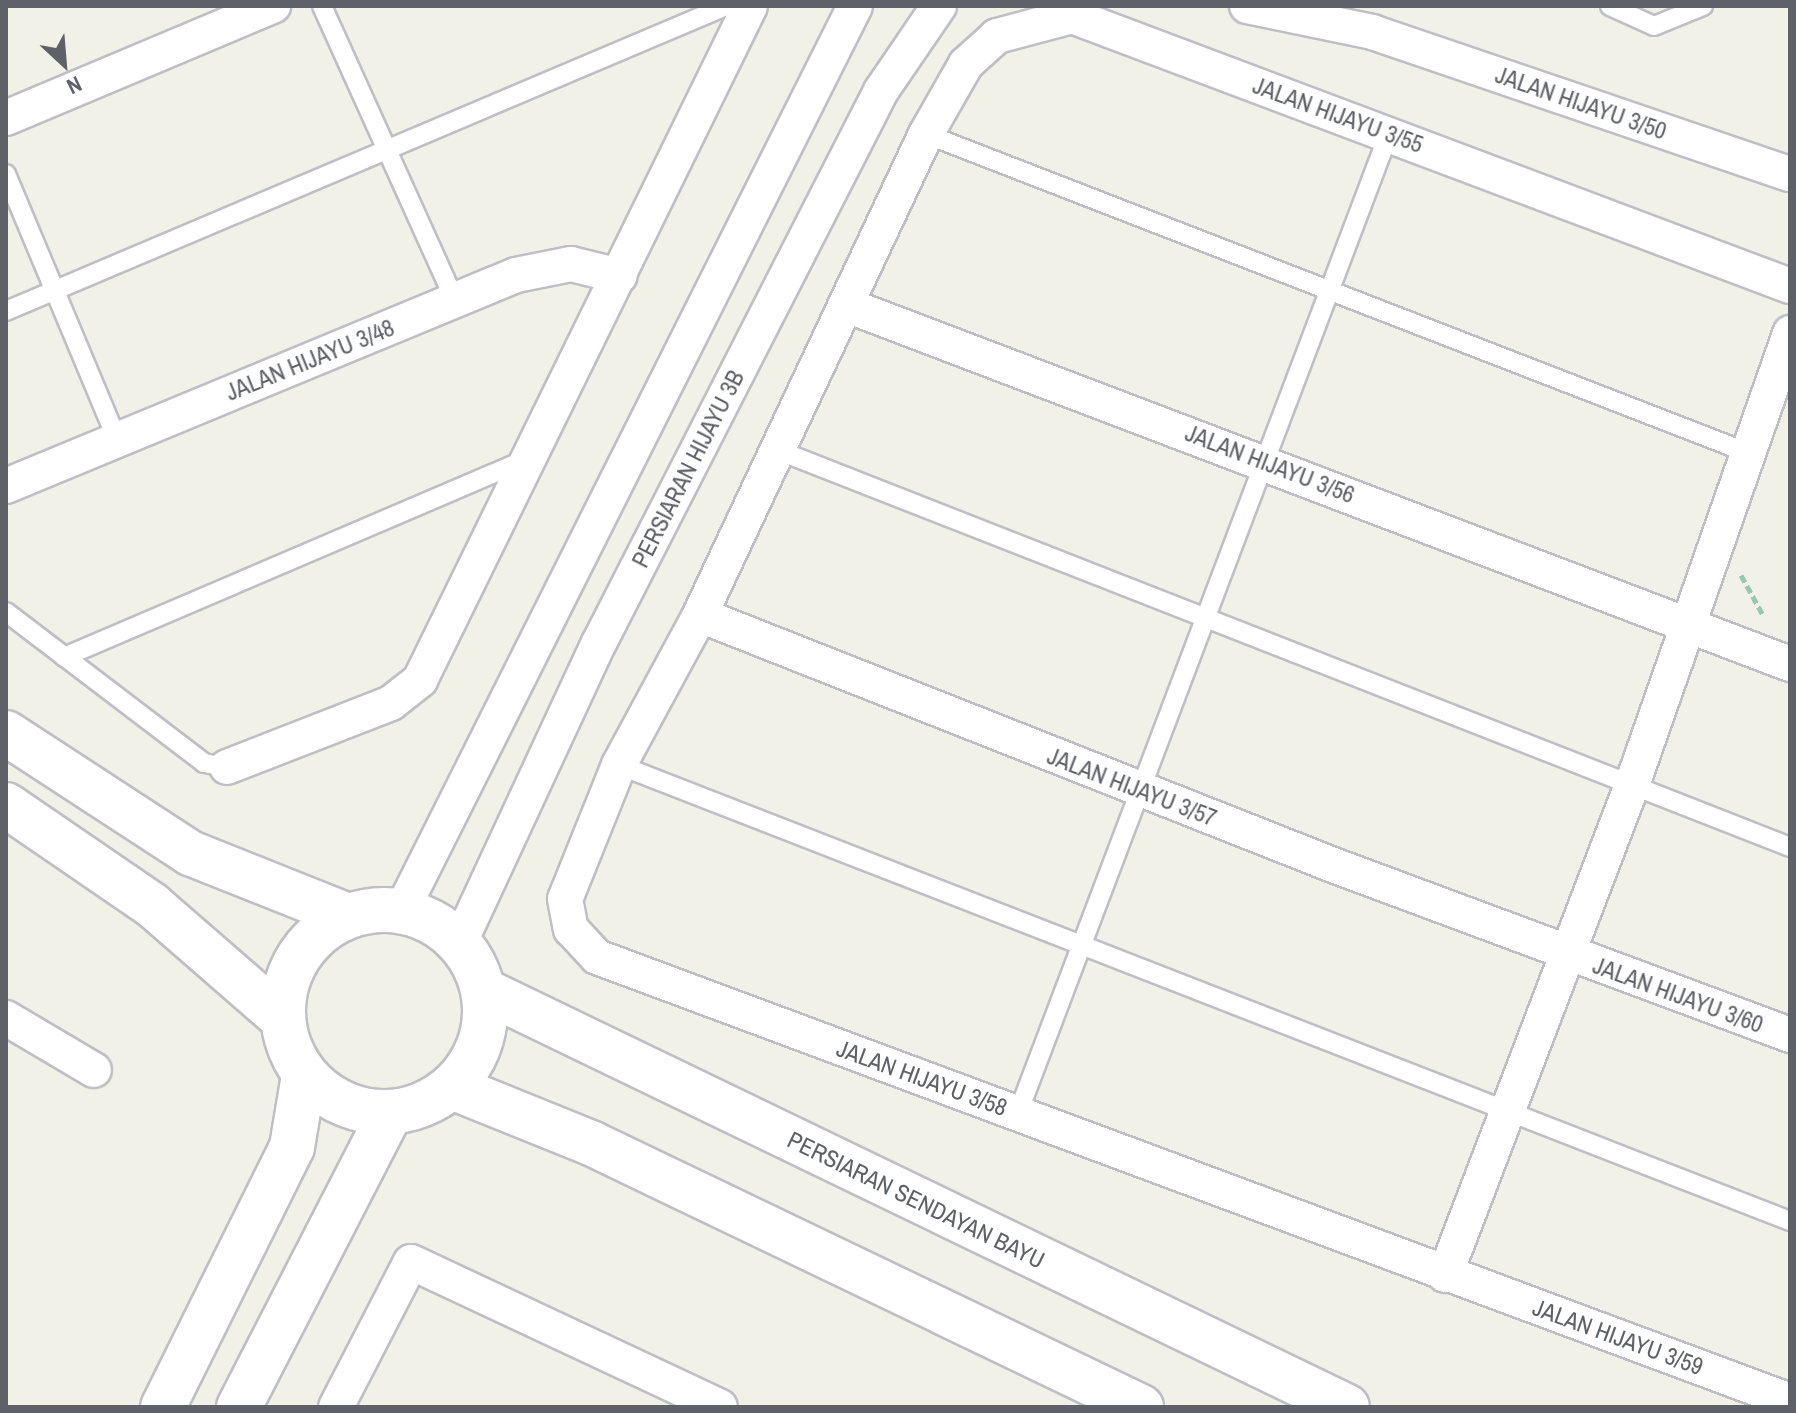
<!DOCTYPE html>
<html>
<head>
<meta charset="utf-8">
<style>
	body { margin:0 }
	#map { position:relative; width:1796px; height:1413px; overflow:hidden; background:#f1f1e7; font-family:"Archivo Narrow",sans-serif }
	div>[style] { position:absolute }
	.path>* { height:5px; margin-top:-2.5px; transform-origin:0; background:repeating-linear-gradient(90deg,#9ac8af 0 8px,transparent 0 12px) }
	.roads { filter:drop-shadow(2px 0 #bebfc6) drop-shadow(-2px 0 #bebfc6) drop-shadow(0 2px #bebfc6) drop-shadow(0 -2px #bebfc6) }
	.lane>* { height:18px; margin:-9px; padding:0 9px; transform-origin:9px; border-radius:9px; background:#fff }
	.street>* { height:34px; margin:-17px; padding:0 17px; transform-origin:17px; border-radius:17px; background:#fff }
	.secondary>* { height:44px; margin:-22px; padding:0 22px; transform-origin:22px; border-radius:22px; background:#fff }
	.secondary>.ring { margin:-22px; padding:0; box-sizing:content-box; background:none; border:44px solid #fff; border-radius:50% }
	span { translate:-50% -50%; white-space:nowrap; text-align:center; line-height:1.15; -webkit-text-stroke:7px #fff; paint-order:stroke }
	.street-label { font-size:24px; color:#5e6168 }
	.frame { position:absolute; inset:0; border:8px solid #5e6168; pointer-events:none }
	.north { position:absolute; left:24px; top:24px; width:80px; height:80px; -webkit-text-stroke:6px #fff; paint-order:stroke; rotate:154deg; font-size:22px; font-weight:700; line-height:32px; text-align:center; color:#5e6168 }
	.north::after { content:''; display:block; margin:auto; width:28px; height:36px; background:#5e6168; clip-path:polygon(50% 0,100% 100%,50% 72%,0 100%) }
</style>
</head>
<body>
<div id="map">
	<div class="path">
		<i style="left:1741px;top:575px;width:46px;rotate:61.2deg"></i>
	</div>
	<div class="roads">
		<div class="lane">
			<i style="left:322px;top:6px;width:323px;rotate:65.7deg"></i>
			<i style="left:1610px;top:6px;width:48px;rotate:24.4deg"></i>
			<i style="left:1654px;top:26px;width:53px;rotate:-22.2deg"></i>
			<i style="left:926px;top:134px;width:885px;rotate:21.2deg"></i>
			<i style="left:6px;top:174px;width:288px;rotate:67.3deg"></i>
			<i style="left:6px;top:311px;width:782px;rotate:-22.96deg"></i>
			<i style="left:775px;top:449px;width:1090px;rotate:21.41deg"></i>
			<i style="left:6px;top:612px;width:249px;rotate:37.3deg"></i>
			<i style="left:204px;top:763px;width:23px;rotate:10deg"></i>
			<i style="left:64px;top:657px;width:504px;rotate:-23.15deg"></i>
			<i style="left:619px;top:765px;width:1257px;rotate:21.28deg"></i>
			<i style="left:1018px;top:1113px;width:1048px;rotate:-69.26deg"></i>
		</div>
		<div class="street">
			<i style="left:1247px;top:6px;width:128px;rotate:11.7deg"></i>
			<i style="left:1372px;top:32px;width:441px;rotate:18.8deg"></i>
			<i style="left:6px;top:118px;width:290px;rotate:-22.8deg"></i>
			<i style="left:1790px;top:286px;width:767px;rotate:-159.39deg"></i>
			<i style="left:1072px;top:16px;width:78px;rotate:165.1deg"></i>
			<i style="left:997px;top:36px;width:42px;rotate:137.9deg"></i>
			<i style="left:966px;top:64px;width:81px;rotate:119.7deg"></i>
			<i style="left:926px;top:134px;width:531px;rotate:115.17deg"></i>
			<i style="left:700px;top:615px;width:170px;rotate:118.4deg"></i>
			<i style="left:619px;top:765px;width:144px;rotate:111.9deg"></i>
			<i style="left:565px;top:899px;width:31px;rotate:79deg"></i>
			<i style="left:571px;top:929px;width:38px;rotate:47deg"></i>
			<i style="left:597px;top:957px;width:1273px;rotate:20.41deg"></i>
			<i style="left:849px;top:306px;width:1007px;rotate:20.83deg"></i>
			<i style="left:6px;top:486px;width:552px;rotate:-22.48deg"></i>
			<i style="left:516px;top:275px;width:56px;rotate:-11.3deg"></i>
			<i style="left:571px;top:264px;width:50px;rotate:13.8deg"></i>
			<i style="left:700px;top:615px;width:681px;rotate:21.55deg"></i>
			<i style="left:1333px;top:865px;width:488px;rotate:20.4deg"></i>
			<i style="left:227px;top:767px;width:176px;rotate:-21.3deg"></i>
			<i style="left:391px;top:703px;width:37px;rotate:-38deg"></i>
			<i style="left:420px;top:680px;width:750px;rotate:-63.91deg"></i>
			<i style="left:401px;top:912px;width:1013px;rotate:-63.38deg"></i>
			<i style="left:459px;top:944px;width:332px;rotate:-65.1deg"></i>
			<i style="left:599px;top:643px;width:620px;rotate:-62.94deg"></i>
			<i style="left:881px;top:91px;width:103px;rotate:-55.7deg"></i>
			<i style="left:6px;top:1018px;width:102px;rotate:30.6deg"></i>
			<i style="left:1445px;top:1275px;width:524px;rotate:-69.11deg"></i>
			<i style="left:1632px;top:785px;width:479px;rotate:-70.7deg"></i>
			<i style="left:336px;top:1407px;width:163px;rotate:-62.7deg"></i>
			<i style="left:411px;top:1262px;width:341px;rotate:25.1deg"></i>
		</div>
		<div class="secondary">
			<i style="left:6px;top:733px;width:220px;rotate:33.1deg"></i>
			<i style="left:190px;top:853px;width:170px;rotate:21.7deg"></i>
			<i style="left:6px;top:805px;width:177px;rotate:34.4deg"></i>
			<i style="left:152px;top:905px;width:172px;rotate:41deg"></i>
			<i class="ring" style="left:283px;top:910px;width:158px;height:158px"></i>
			<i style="left:485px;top:991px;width:957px;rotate:25.76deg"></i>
			<i style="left:452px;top:1087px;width:152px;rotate:22deg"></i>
			<i style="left:593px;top:1144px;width:608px;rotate:25.64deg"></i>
			<i style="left:163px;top:1407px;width:290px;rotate:-63.6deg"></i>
			<i style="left:292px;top:1147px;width:73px;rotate:-80.5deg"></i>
			<i style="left:239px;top:1407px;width:331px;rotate:-62.8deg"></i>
		</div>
	</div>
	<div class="street-label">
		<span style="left:1581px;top:103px;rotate:19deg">JALAN HIJAYU 3/50</span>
		<span style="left:1338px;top:115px;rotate:20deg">JALAN HIJAYU 3/55</span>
		<span style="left:310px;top:360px;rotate:-22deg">JALAN HIJAYU 3/48</span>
		<span style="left:1270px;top:464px;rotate:21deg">JALAN HIJAYU 3/56</span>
		<span style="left:688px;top:469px;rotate:-63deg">PERSIARAN HIJAYU 3B</span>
		<span style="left:1132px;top:787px;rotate:21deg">JALAN HIJAYU 3/57</span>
		<span style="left:1678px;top:995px;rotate:20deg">JALAN HIJAYU 3/60</span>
		<span style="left:922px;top:1078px;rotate:20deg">JALAN HIJAYU 3/58</span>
		<span style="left:916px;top:1200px;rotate:26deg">PERSIARAN SENDAYAN BAYU</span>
		<span style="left:1618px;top:1337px;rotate:20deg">JALAN HIJAYU 3/59</span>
	</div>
	<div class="frame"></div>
	<div class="north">N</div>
</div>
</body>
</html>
